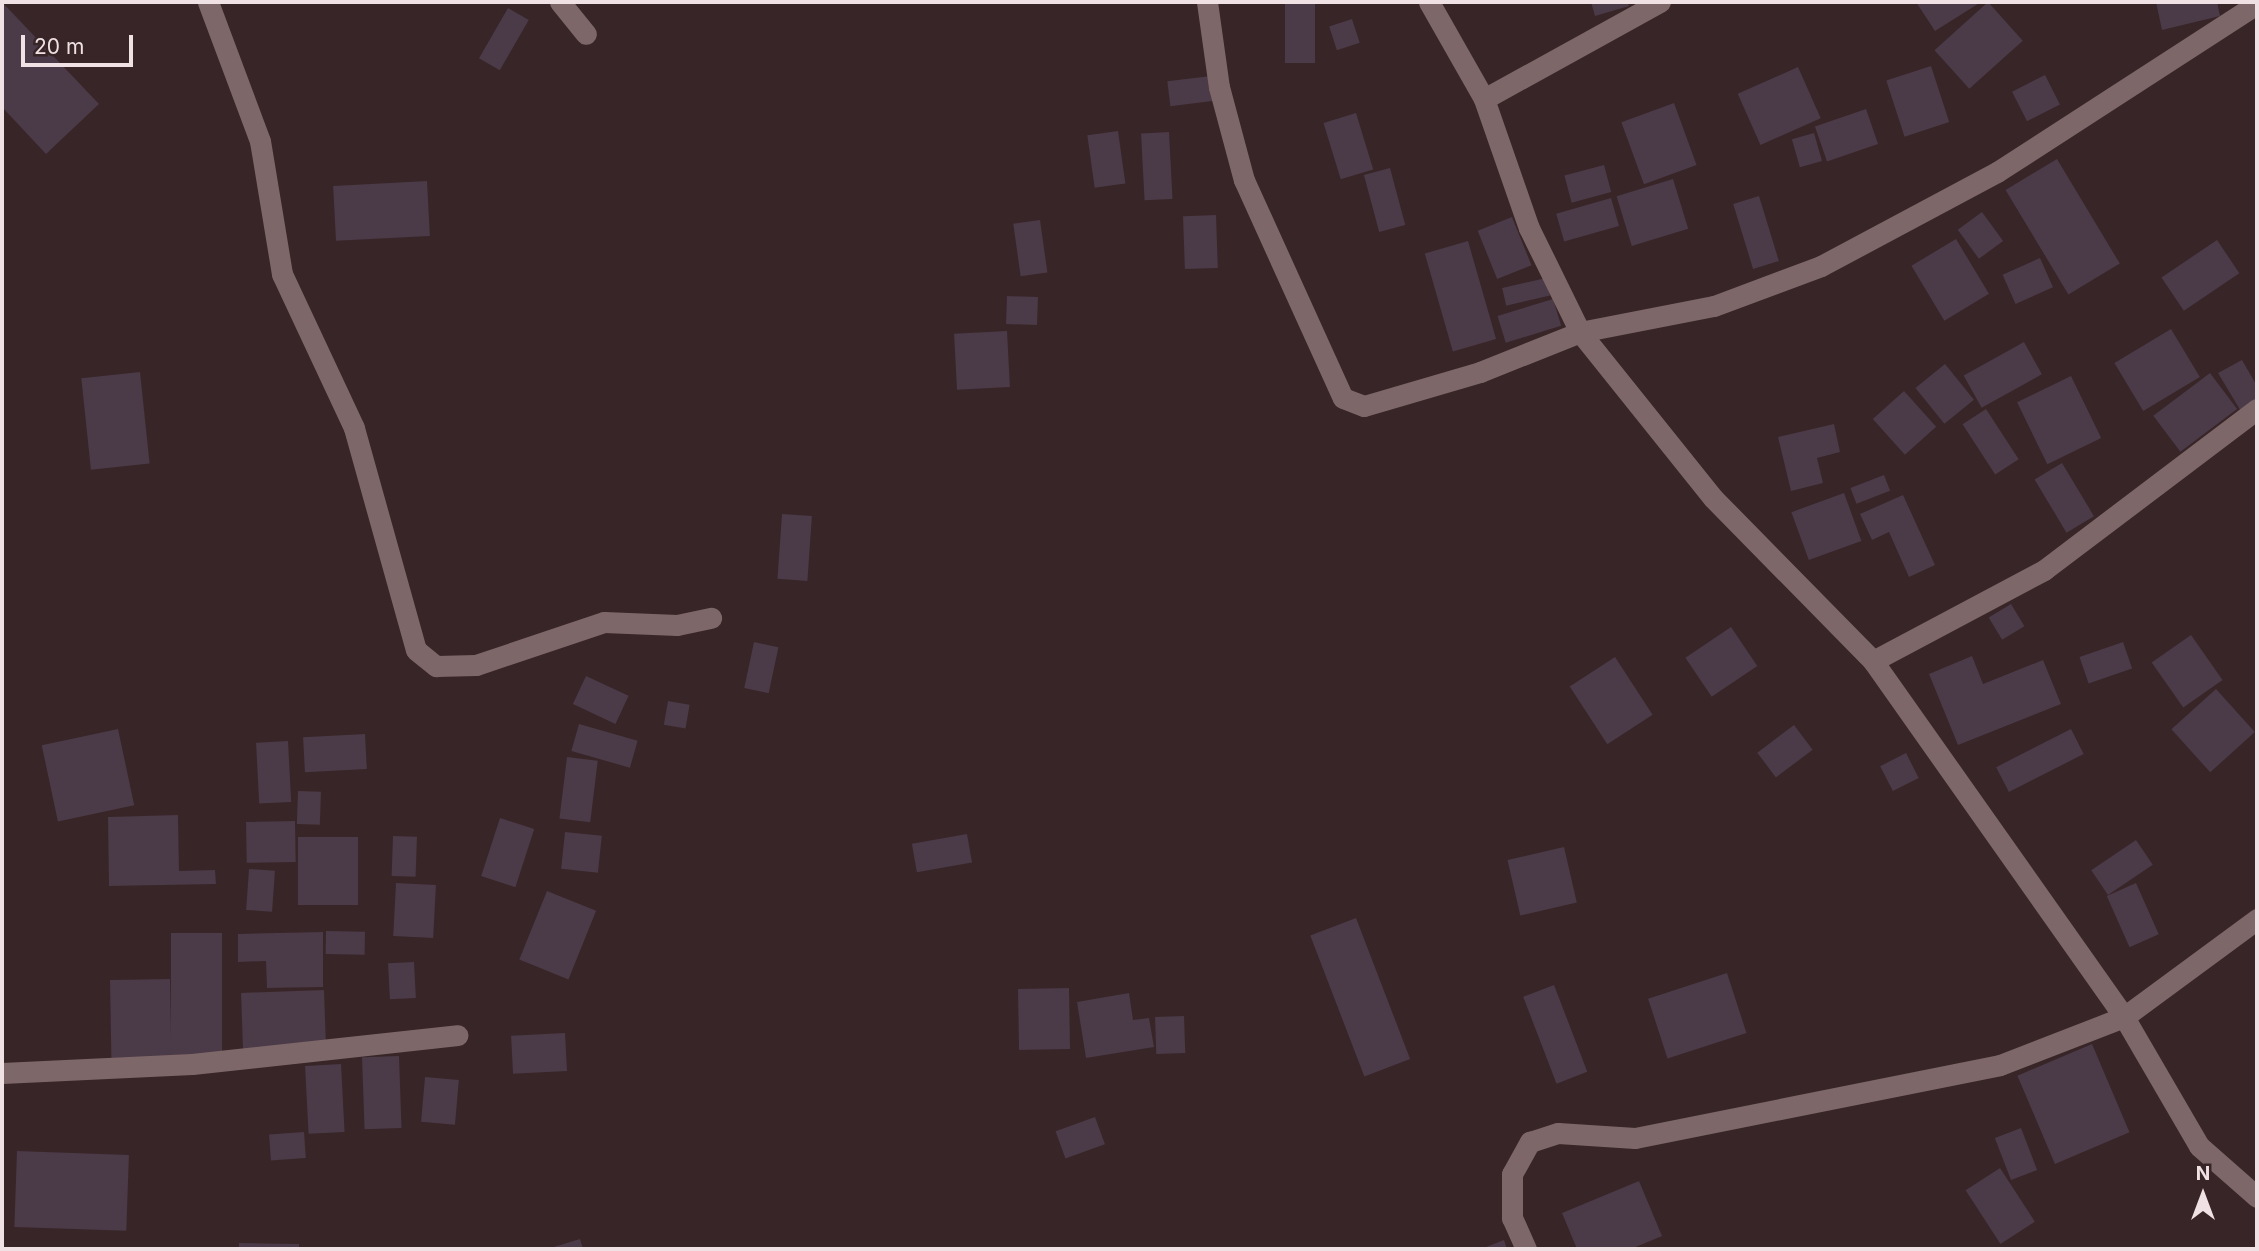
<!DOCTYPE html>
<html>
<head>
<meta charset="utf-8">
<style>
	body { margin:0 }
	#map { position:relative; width:2259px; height:1251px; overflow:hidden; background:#382527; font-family:Inter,sans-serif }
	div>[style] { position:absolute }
	.building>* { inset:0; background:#4b3a47; transform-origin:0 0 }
	.street>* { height:21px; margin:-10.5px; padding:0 10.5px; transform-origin:10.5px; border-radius:10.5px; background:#7e6769 }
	span { translate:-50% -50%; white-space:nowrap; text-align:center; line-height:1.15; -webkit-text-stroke:6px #382527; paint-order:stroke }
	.frame { position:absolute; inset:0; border:4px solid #f0e2e4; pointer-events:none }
	.north { position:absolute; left:2168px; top:1160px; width:70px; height:70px; -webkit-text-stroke:5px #382527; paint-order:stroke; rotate:0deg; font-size:19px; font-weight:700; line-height:28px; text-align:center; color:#f0e2e4 }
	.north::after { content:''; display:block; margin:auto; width:24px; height:32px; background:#f0e2e4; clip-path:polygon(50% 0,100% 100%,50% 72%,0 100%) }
	.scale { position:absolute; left:21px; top:35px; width:112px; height:32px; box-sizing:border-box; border:4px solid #f0e2e4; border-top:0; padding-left:9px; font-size:21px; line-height:24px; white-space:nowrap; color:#f0e2e4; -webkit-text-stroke:5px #382527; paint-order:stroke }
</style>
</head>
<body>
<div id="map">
	<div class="building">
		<i style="clip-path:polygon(2px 2px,99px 104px,46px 154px,2px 107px)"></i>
		<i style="left:1285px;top:2px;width:30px;height:61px"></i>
		<i style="clip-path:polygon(1591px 2px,1627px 2px,1629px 6px,1595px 16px)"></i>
		<i style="clip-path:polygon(1916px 2px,1981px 2px,1935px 31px)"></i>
		<i style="left:1988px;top:2px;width:52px;height:72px;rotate:48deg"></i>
		<i style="clip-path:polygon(2156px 2px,2217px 2px,2220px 16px,2162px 30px)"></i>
		<i style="left:508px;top:8px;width:24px;height:58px;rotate:30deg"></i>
		<i style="left:1352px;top:19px;width:25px;height:24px;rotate:72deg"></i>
		<i style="left:1931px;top:66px;width:59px;height:47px;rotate:72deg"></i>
		<i style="left:1798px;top:67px;width:56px;height:66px;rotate:66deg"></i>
		<i style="left:2045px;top:75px;width:33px;height:37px;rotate:63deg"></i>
		<i style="left:1211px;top:76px;width:25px;height:44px;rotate:83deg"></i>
		<i style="left:1674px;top:103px;width:66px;height:56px;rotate:70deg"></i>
		<i style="left:1866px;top:109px;width:37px;height:54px;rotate:71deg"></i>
		<i style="left:1356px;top:113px;width:59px;height:34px;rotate:73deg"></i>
		<i style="left:1118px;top:131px;width:53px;height:31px;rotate:82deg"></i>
		<i style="left:1169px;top:132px;width:67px;height:28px;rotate:87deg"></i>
		<i style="left:1814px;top:133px;width:29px;height:23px;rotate:74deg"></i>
		<i style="left:2057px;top:159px;width:122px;height:60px;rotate:59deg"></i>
		<i style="left:1604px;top:165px;width:28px;height:41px;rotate:75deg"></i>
		<i style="left:1390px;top:168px;width:59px;height:27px;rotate:75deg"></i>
		<i style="left:1673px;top:179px;width:52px;height:59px;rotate:73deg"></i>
		<i style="left:427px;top:181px;width:55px;height:94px;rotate:87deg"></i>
		<i style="left:1759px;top:196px;width:68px;height:27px;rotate:73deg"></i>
		<i style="left:1611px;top:198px;width:29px;height:57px;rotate:74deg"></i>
		<i style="left:1982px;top:212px;width:36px;height:30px;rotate:54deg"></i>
		<i style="left:1216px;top:215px;width:53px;height:33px;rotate:88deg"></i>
		<i style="left:1512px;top:217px;width:52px;height:37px;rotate:68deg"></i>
		<i style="left:1040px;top:220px;width:53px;height:27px;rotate:82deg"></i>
		<i style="left:1956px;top:239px;width:64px;height:52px;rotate:59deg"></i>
		<i style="left:2217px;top:240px;width:40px;height:67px;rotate:56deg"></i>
		<i style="left:1468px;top:241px;width:102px;height:45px;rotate:74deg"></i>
		<i style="left:2040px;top:258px;width:32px;height:41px;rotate:66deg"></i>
		<i style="left:1546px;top:278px;width:18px;height:45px;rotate:77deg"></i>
		<i style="left:1007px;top:296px;width:31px;height:28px;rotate:2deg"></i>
		<i style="left:1553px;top:299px;width:28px;height:58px;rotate:73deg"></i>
		<i style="left:2171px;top:329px;width:56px;height:66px;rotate:59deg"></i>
		<i style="left:1007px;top:331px;width:56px;height:53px;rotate:87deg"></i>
		<i style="left:2024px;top:342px;width:37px;height:69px;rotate:61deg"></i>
		<i style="clip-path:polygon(2242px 360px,2257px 386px,2257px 405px,2242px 413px,2218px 373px)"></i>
		<i style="left:1945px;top:364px;width:46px;height:38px;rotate:51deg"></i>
		<i style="left:140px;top:372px;width:92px;height:59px;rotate:84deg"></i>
		<i style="left:2210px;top:373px;width:45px;height:71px;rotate:53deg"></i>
		<i style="left:2071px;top:376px;width:69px;height:60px;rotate:64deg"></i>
		<i style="left:1904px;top:391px;width:48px;height:42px;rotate:48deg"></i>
		<i style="left:1986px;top:409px;width:60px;height:28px;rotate:57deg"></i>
		<i style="clip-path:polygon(1834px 424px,1840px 452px,1817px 458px,1823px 483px,1791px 491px,1778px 437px)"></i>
		<i style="left:2062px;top:463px;width:62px;height:32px;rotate:59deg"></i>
		<i style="left:1884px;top:475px;width:17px;height:36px;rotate:69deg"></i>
		<i style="left:1844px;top:493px;width:51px;height:56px;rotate:70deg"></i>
		<i style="clip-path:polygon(1903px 495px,1935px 565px,1909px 577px,1889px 532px,1872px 540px,1860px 514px)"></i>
		<i style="left:782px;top:514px;width:30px;height:65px;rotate:4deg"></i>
		<i style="left:2011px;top:604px;width:26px;height:26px;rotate:59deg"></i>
		<i style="left:1731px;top:627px;width:47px;height:55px;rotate:56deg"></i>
		<i style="left:2191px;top:635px;width:55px;height:48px;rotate:55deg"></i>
		<i style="left:754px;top:642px;width:25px;height:47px;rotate:12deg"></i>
		<i style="left:2123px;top:642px;width:28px;height:46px;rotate:71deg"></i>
		<i style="clip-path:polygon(1972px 656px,1983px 684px,2043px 660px,2061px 704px,1958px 745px,1929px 674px)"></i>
		<i style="left:1615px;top:657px;width:69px;height:54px;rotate:57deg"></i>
		<i style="left:586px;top:676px;width:47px;height:31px;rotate:25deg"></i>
		<i style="left:2216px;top:689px;width:58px;height:60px;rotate:48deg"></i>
		<i style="left:668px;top:701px;width:22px;height:24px;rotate:10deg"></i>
		<i style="left:579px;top:724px;width:61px;height:28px;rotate:16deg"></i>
		<i style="left:1794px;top:725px;width:31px;height:46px;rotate:53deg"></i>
		<i style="left:118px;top:729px;width:78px;height:78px;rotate:78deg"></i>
		<i style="left:2071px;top:729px;width:28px;height:84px;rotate:63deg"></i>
		<i style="left:365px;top:734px;width:35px;height:62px;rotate:87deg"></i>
		<i style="left:288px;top:741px;width:61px;height:32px;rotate:87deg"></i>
		<i style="left:1906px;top:753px;width:28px;height:29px;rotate:63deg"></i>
		<i style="left:567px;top:757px;width:31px;height:62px;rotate:7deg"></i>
		<i style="left:298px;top:791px;width:23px;height:33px;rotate:2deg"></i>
		<i style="clip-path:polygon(178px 815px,179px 871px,215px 870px,216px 884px,109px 886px,108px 817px)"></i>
		<i style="left:500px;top:818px;width:36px;height:61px;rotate:18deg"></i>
		<i style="left:295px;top:821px;width:41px;height:49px;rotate:89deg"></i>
		<i style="left:565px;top:832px;width:37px;height:37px;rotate:6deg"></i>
		<i style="left:967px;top:834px;width:29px;height:56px;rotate:80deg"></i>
		<i style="left:393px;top:836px;width:24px;height:40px;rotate:2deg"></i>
		<i style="left:298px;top:837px;width:60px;height:68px"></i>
		<i style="left:2136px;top:840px;width:30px;height:54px;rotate:56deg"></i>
		<i style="left:1564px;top:847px;width:57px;height:58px;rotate:77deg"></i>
		<i style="left:249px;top:869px;width:26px;height:41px;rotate:4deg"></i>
		<i style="left:396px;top:883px;width:40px;height:53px;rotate:3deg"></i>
		<i style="left:2136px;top:883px;width:56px;height:32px;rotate:66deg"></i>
		<i style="left:547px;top:891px;width:53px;height:74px;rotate:22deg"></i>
		<i style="left:1356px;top:918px;width:151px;height:49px;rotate:69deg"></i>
		<i style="left:326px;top:931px;width:39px;height:23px;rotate:1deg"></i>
		<i style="clip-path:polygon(323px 932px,323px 987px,267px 988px,266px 961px,238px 962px,238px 934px)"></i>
		<i style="left:222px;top:933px;width:127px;height:51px;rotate:90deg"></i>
		<i style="left:414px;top:962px;width:36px;height:26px;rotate:87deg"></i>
		<i style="left:1727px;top:973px;width:63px;height:83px;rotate:72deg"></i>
		<i style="left:170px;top:979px;width:78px;height:60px;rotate:89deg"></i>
		<i style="left:1554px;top:985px;width:93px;height:33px;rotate:69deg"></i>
		<i style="left:1069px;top:988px;width:61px;height:51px;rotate:89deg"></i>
		<i style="left:324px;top:990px;width:57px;height:83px;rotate:88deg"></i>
		<i style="clip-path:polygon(1129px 993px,1133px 1020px,1149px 1018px,1154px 1047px,1086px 1058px,1077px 1002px)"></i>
		<i style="left:1184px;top:1016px;width:37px;height:29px;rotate:88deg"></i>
		<i style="left:565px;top:1033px;width:38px;height:54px;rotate:87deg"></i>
		<i style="left:2092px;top:1044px;width:96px;height:81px;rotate:67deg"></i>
		<i style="left:399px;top:1056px;width:72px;height:37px;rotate:88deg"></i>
		<i style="left:341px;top:1064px;width:68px;height:36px;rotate:87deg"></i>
		<i style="left:425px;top:1077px;width:34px;height:45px;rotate:5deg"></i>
		<i style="left:1095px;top:1117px;width:29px;height:42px;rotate:70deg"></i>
		<i style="left:2021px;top:1128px;width:45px;height:28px;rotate:69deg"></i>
		<i style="left:304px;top:1132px;width:26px;height:35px;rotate:86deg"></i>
		<i style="left:17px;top:1151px;width:112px;height:76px;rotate:2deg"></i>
		<i style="left:2000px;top:1168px;width:64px;height:41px;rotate:57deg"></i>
		<i style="clip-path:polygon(1639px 1181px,1662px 1236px,1631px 1249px,1577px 1249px,1562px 1213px)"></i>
		<i style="clip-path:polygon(580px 1239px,583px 1249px,547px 1249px)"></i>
		<i style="clip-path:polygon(1504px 1240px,1507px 1249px,1481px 1249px)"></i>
		<i style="clip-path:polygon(239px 1243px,299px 1244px,299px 1249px,239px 1249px)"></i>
	</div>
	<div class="street">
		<i style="left:208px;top:2px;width:148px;rotate:69.5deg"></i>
		<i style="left:260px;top:141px;width:135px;rotate:80.6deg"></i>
		<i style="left:282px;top:274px;width:170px;rotate:64.9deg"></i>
		<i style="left:354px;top:428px;width:230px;rotate:74.4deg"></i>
		<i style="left:416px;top:650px;width:26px;rotate:39deg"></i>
		<i style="left:436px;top:666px;width:40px;rotate:-1.4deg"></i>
		<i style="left:476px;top:665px;width:135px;rotate:-18.6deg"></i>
		<i style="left:604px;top:622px;width:73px;rotate:2.4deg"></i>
		<i style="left:677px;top:625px;width:35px;rotate:-12deg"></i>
		<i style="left:560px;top:2px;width:41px;rotate:50.9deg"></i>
		<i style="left:1207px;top:2px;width:86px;rotate:82deg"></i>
		<i style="left:1219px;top:87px;width:96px;rotate:75deg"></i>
		<i style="left:1244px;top:180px;width:239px;rotate:65.6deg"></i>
		<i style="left:1343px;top:398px;width:22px;rotate:21deg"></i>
		<i style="left:1364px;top:406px;width:121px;rotate:-16.3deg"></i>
		<i style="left:1480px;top:372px;width:108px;rotate:-21.8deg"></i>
		<i style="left:1580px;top:332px;width:136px;rotate:-11deg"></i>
		<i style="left:1714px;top:306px;width:114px;rotate:-20.5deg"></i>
		<i style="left:1821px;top:266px;width:200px;rotate:-28.1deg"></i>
		<i style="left:1997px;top:172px;width:310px;rotate:-32.9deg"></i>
		<i style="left:1429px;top:2px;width:112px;rotate:60.4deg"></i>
		<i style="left:1484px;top:99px;width:137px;rotate:70.8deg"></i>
		<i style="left:1529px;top:228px;width:116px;rotate:63.9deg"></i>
		<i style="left:1580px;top:332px;width:213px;rotate:51.3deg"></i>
		<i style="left:1713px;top:498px;width:228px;rotate:45.5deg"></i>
		<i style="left:1873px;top:661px;width:436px;rotate:54.8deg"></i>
		<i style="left:2124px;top:1017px;width:149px;rotate:59.8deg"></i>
		<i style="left:2199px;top:1146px;width:77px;rotate:41.3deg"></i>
		<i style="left:1484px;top:99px;width:201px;rotate:-28.9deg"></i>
		<i style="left:1873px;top:661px;width:194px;rotate:-28deg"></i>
		<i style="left:2044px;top:570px;width:267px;rotate:-37.1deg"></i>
		<i style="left:2px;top:1073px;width:190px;rotate:-2.7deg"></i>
		<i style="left:192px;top:1064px;width:267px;rotate:-6.2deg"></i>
		<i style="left:1526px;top:1249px;width:34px;rotate:-114deg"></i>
		<i style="left:1512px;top:1218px;width:44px;rotate:-90deg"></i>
		<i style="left:1512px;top:1174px;width:37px;rotate:-61deg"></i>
		<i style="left:1530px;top:1142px;width:29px;rotate:-18deg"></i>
		<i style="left:1558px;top:1133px;width:77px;rotate:3.7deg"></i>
		<i style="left:1635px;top:1138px;width:372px;rotate:-11.3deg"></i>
		<i style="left:2000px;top:1065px;width:133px;rotate:-21.2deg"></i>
		<i style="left:2124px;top:1017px;width:165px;rotate:-36.4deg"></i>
	</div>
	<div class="frame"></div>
	<div class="north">N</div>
	<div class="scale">20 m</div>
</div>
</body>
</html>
